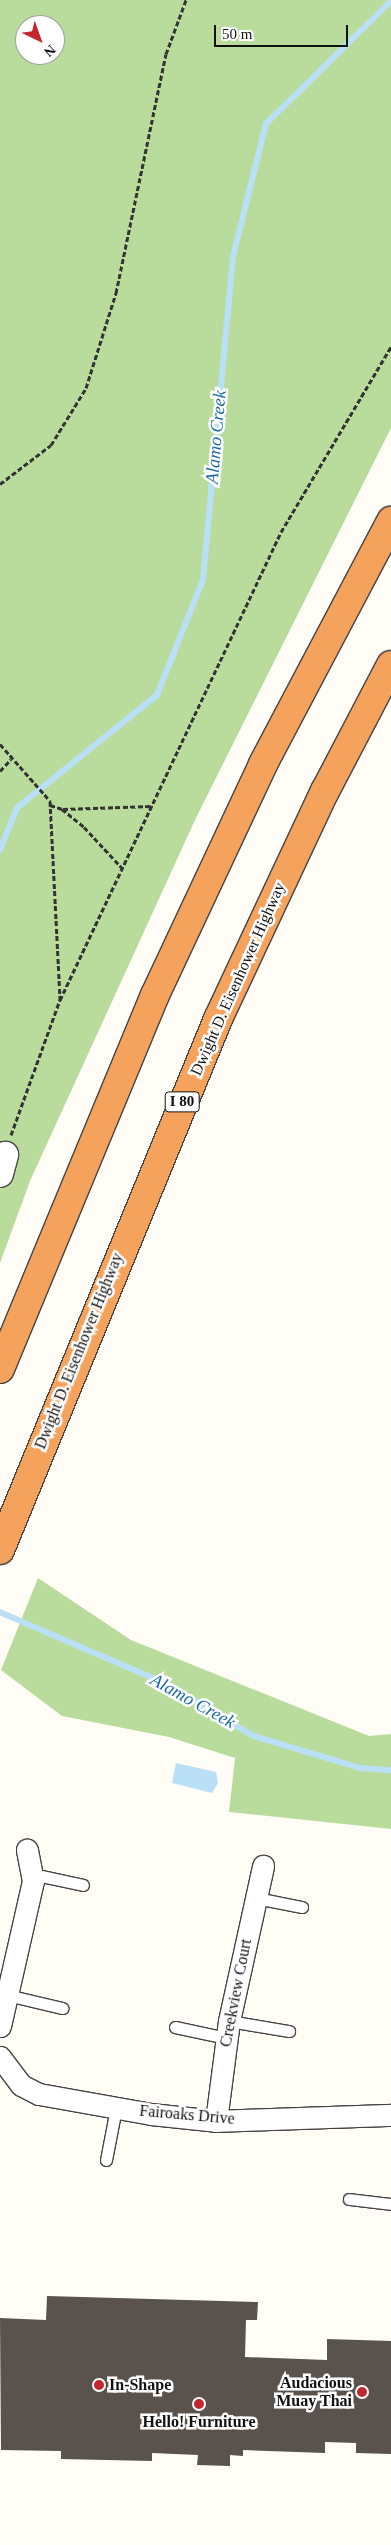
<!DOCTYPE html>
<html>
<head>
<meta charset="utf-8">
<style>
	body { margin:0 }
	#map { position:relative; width:391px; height:2545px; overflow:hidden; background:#fffdf5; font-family:Georgia,serif }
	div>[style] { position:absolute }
	.forest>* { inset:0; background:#b9dc9c }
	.water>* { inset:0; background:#b9e0f7 }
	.stream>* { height:5.5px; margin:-2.75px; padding:0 2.75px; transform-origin:2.75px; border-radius:2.75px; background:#b9e0f7 }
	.building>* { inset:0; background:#5a524d }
	.path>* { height:3px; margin-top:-1.5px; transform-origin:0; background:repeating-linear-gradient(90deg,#333 0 5px,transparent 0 7.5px) }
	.roads { filter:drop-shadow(1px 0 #444) drop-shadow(-1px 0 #444) drop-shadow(0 1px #444) drop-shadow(0 -1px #444) }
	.service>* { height:11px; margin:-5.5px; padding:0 5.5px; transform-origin:5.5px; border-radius:5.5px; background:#fff }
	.minor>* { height:21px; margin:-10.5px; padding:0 10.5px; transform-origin:10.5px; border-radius:10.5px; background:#fff }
	.tertiary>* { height:26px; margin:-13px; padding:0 13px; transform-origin:13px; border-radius:13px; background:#fff }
	.motorway>* { height:28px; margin:-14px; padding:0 14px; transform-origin:14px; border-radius:14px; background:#f5a25d }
	.dots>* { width:14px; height:14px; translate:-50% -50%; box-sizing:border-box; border:2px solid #fff; border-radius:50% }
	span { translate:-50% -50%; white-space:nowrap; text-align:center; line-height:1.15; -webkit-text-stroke:5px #fff; paint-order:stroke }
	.shield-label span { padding:1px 4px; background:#fff; border:1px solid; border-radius:4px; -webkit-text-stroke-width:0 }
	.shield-label { font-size:15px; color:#111; font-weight:700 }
	.street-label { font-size:16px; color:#111 }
	.poi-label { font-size:16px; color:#111; font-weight:700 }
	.right { translate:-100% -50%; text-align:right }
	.left { translate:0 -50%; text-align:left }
	.water-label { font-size:18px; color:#1768a6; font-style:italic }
	.north { position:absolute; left:15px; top:15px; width:50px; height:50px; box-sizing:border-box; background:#fff; border:1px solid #a0a0a0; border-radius:50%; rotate:138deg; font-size:14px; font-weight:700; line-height:20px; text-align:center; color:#111 }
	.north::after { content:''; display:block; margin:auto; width:18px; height:22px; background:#c4262e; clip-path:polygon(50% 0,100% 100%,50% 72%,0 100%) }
	.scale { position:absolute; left:214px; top:25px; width:134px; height:22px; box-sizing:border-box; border:2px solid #111; border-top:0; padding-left:6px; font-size:15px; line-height:18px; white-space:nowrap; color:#111; -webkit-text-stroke:4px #fff; paint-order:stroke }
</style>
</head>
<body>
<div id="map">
	<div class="forest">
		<i style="clip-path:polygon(evenodd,0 0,391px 0,391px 428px,195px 820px,30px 1181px,0 1263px,0 0,25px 25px,55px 25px,55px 55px,25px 55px,25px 25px)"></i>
		<i style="clip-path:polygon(38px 1578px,131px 1640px,369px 1736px,391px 1734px,391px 1829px,229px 1812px,235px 1758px,169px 1737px,62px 1716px,1px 1670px)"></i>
	</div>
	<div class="water">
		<i style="clip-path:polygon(176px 1763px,216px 1772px,218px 1783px,212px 1793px,172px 1783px)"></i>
	</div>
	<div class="stream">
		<i style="left:0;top:850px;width:45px;rotate:-68deg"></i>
		<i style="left:17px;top:808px;width:180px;rotate:-38.9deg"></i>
		<i style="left:157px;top:695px;width:124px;rotate:-68.2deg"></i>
		<i style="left:203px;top:580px;width:324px;rotate:-84.7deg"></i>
		<i style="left:233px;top:257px;width:137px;rotate:-76.1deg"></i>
		<i style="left:266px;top:124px;width:175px;rotate:-44.5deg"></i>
		<i style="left:0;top:1612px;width:182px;rotate:23.3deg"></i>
		<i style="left:167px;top:1684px;width:101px;rotate:30.9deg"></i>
		<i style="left:254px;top:1736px;width:111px;rotate:16.8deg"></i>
		<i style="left:360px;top:1768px;width:31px;rotate:4deg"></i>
	</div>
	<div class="building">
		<i style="clip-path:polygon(47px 2296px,258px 2302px,257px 2320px,246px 2320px,245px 2357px,327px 2360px,327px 2339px,391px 2341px,391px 2454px,356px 2453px,356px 2443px,325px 2442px,325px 2453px,243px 2450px,243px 2456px,230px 2455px,230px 2466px,197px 2465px,198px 2455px,152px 2453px,152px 2461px,61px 2459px,61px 2451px,1px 2450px,0 2318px,46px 2320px)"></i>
	</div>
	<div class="path">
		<i style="left:0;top:484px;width:64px;rotate:-37.4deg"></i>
		<i style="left:51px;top:445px;width:67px;rotate:-58.4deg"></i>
		<i style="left:86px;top:388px;width:100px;rotate:-72.5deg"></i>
		<i style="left:116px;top:293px;width:244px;rotate:-78.2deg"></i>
		<i style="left:166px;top:54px;width:58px;rotate:-69.7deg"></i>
		<i style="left:0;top:744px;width:76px;rotate:48.7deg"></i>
		<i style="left:50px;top:801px;width:199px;rotate:87.1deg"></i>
		<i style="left:0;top:771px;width:16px;rotate:-47deg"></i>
		<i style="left:50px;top:805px;width:13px;rotate:18deg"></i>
		<i style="left:62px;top:809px;width:28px;rotate:39deg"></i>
		<i style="left:84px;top:827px;width:59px;rotate:47.1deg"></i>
		<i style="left:63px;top:809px;width:89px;rotate:-1.9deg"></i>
		<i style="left:11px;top:1135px;width:144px;rotate:-70.1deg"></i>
		<i style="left:60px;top:1000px;width:518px;rotate:-64.72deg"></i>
		<i style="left:281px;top:532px;width:215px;rotate:-59.3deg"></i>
	</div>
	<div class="roads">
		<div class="service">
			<i style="left:32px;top:1874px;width:52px;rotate:12.2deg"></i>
			<i style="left:256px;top:1898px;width:47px;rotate:11.1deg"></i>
			<i style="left:7px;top:1995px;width:57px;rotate:13.3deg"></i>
			<i style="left:229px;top:2021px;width:61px;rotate:9.5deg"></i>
			<i style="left:175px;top:2027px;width:52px;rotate:12.2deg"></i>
			<i style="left:106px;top:2160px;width:53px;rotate:-79.1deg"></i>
			<i style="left:349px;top:2199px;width:42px;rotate:6.8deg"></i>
		</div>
		<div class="minor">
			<i style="left:0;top:2026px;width:149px;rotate:-77.2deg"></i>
			<i style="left:33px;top:1881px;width:32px;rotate:-101deg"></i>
			<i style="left:0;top:2057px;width:35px;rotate:53deg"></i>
			<i style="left:21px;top:2085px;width:20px;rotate:27deg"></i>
			<i style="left:39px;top:2094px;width:114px;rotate:10.1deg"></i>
			<i style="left:151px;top:2114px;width:65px;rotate:6.1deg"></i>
			<i style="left:216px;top:2121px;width:175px;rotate:-2deg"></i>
			<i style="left:216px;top:2121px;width:101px;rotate:-82.6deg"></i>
			<i style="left:229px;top:2021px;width:159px;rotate:-77.6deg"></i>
		</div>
		<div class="tertiary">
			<i style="left:0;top:1174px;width:20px;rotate:-75deg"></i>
		</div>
		<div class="motorway">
			<i style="left:0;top:1369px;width:405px;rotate:-67.5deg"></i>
			<i style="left:155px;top:995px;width:255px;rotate:-64.9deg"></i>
			<i style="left:263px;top:764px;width:275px;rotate:-62.2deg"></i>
			<i style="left:0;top:1550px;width:574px;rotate:-67.68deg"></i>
			<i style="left:218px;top:1019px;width:252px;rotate:-64.9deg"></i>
			<i style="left:325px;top:791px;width:142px;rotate:-62.4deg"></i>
		</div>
	</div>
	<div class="dots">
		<i style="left:99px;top:2385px;background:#c4262e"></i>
		<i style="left:362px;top:2392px;background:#c4262e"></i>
		<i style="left:199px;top:2404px;background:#c4262e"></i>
	</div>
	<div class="shield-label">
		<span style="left:182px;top:1102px">I 80</span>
	</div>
	<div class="street-label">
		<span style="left:238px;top:979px;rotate:-66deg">Dwight D. Eisenhower Highway</span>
		<span style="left:79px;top:1351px;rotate:-68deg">Dwight D. Eisenhower Highway</span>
		<span style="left:236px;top:1993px;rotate:-79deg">Creekview Court</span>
		<span style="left:187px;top:2115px;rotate:5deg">Fairoaks Drive</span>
	</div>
	<div class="poi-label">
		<span class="right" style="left:352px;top:2392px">Audacious<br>Muay Thai</span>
		<span class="left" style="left:109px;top:2385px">In-Shape</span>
		<span style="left:199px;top:2422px">Hello! Furniture</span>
	</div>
	<div class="water-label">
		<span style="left:216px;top:437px;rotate:-85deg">Alamo Creek</span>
		<span style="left:193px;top:1701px;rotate:29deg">Alamo Creek</span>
	</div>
	<div class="north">N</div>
	<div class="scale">50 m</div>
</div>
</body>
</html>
